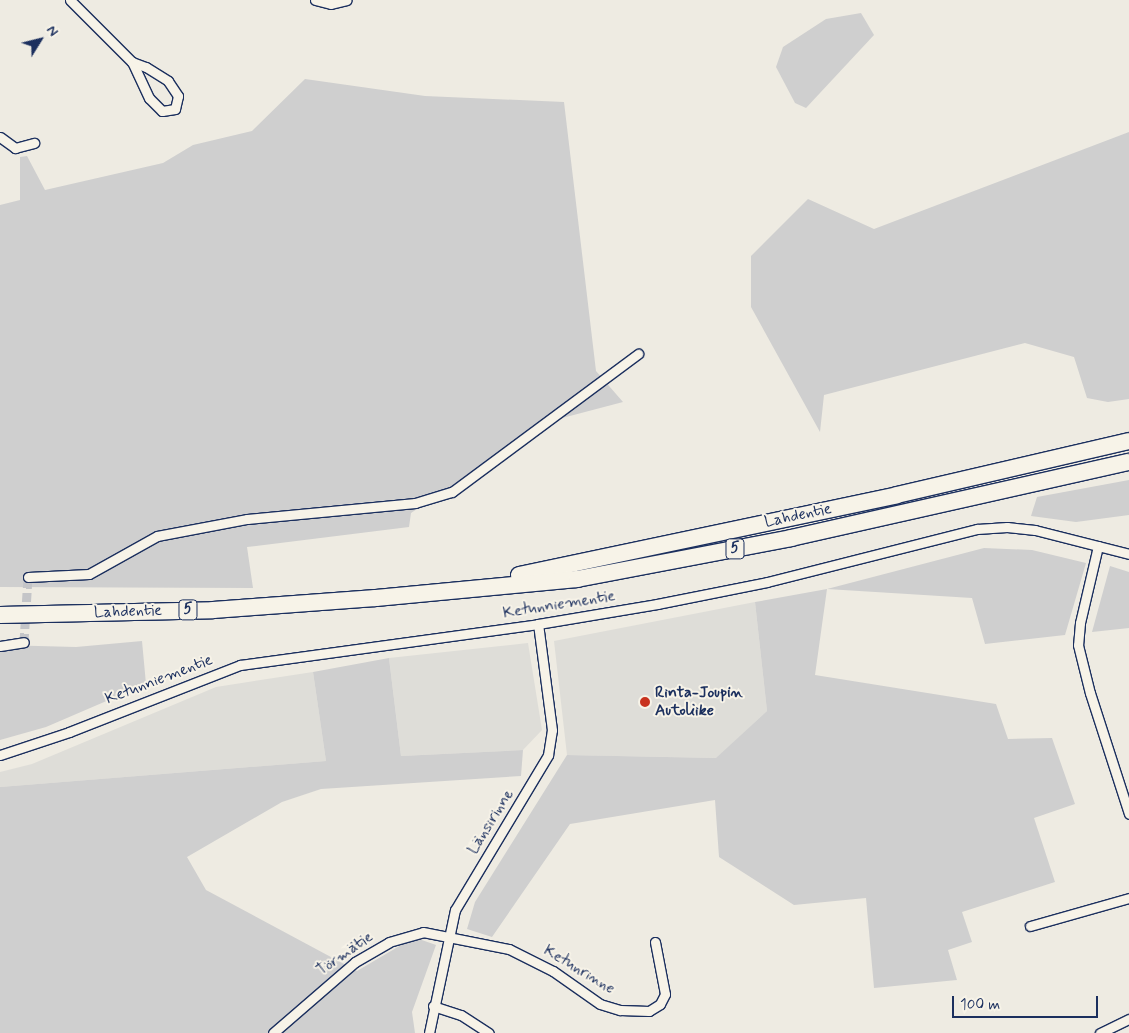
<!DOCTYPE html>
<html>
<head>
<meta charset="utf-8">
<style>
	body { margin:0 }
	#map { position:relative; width:1129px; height:1033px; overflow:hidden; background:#eeebe2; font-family:Mynerve,sans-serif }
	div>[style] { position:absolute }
	.built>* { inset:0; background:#deddd8 }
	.green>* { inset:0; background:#cfcfcf }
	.street-tunnel>* { height:9px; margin-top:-4.5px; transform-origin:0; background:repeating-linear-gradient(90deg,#c4c5c8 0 9px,transparent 0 13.5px) }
	.roads { filter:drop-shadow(1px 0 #1b2f5e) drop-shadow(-1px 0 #1b2f5e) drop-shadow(0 1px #1b2f5e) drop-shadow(0 -1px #1b2f5e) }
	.street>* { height:9px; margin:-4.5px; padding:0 4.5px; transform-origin:4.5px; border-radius:4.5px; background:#f7f3e8 }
	.highway>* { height:16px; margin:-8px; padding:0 8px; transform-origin:8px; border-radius:8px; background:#f7f3e8 }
	.dots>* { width:14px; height:14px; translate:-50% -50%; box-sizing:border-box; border:2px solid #f7f3e8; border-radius:50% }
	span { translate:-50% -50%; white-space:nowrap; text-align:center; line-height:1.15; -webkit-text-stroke:4px #f7f3e8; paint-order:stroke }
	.shield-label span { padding:1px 4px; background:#f7f3e8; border:1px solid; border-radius:4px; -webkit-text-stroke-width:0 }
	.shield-label { font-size:15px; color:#1b2f5e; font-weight:700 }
	.street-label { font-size:16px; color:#1b2f5e }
	.poi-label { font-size:16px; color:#1b2f5e; font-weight:700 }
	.left { translate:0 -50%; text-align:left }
	.north { position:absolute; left:15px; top:15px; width:50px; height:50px; -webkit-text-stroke:4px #f7f3e8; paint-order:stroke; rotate:54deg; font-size:14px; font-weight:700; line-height:20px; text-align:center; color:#1b2f5e }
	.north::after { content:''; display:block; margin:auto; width:18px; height:22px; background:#1b2f5e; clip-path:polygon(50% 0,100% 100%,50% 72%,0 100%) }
	.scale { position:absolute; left:952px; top:996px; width:146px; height:22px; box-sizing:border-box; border:2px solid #1b2f5e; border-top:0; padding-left:6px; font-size:15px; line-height:18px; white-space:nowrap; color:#1b2f5e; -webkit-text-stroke:4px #f7f3e8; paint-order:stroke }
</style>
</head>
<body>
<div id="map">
	<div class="built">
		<i style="clip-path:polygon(755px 602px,767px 711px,717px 758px,567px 755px,554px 641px)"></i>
		<i style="clip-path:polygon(528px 643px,542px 730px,523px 750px,401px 756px,389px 658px)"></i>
		<i style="clip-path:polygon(313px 672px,326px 761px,0 787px,0 772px,32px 764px,216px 687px)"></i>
	</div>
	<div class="green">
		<i style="clip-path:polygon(861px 13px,874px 35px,806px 108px,795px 103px,776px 67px,783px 47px,826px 19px)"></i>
		<i style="clip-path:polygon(305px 79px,425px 96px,564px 102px,596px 371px,623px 402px,547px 422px,411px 513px,409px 527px,247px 547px,253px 588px,0 587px,0 205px,20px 200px,20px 157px,27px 156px,45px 190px,163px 163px,193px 145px,252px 131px)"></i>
		<i style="clip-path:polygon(1129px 132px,1129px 399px,1108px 402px,1087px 398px,1074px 357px,1025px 343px,824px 395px,820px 432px,751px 307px,751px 256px,808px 199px,874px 229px)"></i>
		<i style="clip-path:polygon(1129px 480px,1129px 515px,1076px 522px,1031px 516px,1037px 497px)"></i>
		<i style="clip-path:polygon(984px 548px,1032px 550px,1086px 563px,1065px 635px,985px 644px,972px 598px,827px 589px,815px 675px,996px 704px,1008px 739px,1052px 738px,1075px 804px,1034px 818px,1055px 882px,962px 912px,972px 942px,948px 950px,957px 980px,874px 988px,866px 898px,794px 905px,719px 857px,715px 800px,570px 824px,492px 937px,467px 929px,475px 902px,567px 755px,716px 758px,767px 711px,755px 602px,827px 589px)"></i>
		<i style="clip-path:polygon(1110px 566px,1129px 572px,1129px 628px,1092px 632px)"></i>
		<i style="clip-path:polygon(142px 641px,146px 684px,46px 727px,0 740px,0 645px,76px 647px)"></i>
		<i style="clip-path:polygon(389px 658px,401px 756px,523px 750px,521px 776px,321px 789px,282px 802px,187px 857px,206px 890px,357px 971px,408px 941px,419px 939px,436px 945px,412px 1012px,415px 1033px,0 1033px,0 787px,326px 761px,313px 672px)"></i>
	</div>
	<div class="street-tunnel">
		<i style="left:24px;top:642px;width:65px;rotate:-86.5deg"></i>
	</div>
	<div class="roads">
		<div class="street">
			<i style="left:70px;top:0;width:88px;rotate:45deg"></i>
			<i style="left:132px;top:62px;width:15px;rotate:20deg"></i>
			<i style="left:146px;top:67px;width:26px;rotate:32deg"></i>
			<i style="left:168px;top:81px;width:18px;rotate:56deg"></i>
			<i style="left:178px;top:96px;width:13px;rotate:103deg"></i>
			<i style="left:175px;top:109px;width:13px;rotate:171deg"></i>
			<i style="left:162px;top:111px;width:18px;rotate:-135deg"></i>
			<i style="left:149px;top:98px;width:40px;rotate:-115deg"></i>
			<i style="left:315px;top:0;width:16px;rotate:14deg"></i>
			<i style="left:331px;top:4px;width:16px;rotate:-14deg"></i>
			<i style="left:0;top:137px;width:19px;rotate:36deg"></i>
			<i style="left:15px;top:148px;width:20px;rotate:-15deg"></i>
			<i style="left:1098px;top:546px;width:79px;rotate:103.2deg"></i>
			<i style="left:1080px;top:623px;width:22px;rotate:95deg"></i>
			<i style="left:1078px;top:645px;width:49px;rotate:76deg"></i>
			<i style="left:1090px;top:693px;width:127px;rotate:72.1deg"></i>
			<i style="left:28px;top:577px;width:61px;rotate:-2.8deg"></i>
			<i style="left:89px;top:574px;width:78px;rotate:-29.2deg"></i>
			<i style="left:157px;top:536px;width:92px;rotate:-10.7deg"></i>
			<i style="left:247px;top:519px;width:169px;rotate:-5.4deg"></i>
			<i style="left:415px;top:503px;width:39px;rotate:-17deg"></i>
			<i style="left:452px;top:492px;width:232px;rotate:-36.6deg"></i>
			<i style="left:0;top:646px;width:24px;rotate:-9deg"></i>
			<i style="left:0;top:755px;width:73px;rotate:-18.4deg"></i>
			<i style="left:69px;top:732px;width:184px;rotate:-21.4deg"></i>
			<i style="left:240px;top:665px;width:301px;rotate:-7.8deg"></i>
			<i style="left:538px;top:624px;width:121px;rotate:-9.5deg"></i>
			<i style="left:657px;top:604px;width:112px;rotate:-11.3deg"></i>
			<i style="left:767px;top:582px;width:217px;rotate:-14.2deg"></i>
			<i style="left:977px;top:529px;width:30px;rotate:-4deg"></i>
			<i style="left:1007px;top:527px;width:28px;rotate:6deg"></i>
			<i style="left:1035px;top:530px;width:97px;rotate:14.3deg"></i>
			<i style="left:1030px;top:926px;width:103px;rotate:-15.8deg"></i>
			<i style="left:433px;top:1006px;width:29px;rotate:18deg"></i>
			<i style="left:461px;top:1015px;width:33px;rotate:33deg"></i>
			<i style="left:273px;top:1033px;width:108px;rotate:-40.9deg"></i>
			<i style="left:355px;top:962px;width:39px;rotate:-30deg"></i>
			<i style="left:389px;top:942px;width:35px;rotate:-16deg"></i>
			<i style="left:423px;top:932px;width:88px;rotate:11.2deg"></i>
			<i style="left:509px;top:949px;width:49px;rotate:26.6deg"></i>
			<i style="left:553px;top:971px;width:57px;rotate:35.1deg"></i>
			<i style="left:600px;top:1004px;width:21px;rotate:17deg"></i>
			<i style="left:620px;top:1010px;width:29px;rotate:2deg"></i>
			<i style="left:649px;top:1011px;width:13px;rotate:-32deg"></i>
			<i style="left:660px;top:1004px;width:11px;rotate:-63deg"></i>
			<i style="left:665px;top:994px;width:53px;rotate:-100.9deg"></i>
			<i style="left:429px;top:1033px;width:126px;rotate:-78.1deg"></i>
			<i style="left:455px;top:910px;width:181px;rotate:-59deg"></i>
			<i style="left:548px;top:755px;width:25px;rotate:-81deg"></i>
			<i style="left:552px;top:730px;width:107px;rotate:-97.5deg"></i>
			<i style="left:1100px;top:1033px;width:32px;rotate:-26deg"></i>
		</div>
		<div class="highway">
			<i style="left:519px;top:575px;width:386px;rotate:-11.9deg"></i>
			<i style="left:897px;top:495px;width:238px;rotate:-13.1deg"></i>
			<i style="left:0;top:615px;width:213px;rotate:-1.3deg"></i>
			<i style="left:213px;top:610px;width:163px;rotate:-4.2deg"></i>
			<i style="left:376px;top:598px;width:202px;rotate:-5.4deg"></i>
			<i style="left:577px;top:579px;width:218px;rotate:-10.8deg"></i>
			<i style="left:791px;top:538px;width:346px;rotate:-12.7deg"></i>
		</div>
	</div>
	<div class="dots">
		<i style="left:645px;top:702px;background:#c8321e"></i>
	</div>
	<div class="shield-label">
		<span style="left:735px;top:549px">5</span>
		<span style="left:188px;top:610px">5</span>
	</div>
	<div class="street-label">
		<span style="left:798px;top:516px;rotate:-12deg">Lahdentie</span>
		<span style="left:559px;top:605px;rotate:-9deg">Ketunniementie</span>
		<span style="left:128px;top:612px;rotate:-2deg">Lahdentie</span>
		<span style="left:159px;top:680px;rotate:-21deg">Ketunniementie</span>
		<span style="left:491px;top:822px;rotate:-58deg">Länsirinne</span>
		<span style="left:345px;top:954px;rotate:-35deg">Törmätie</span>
		<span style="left:579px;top:970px;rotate:31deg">Ketunrinne</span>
	</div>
	<div class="poi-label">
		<span class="left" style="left:655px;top:702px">Rinta-Joupin<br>Autoliike</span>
	</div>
	<div class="north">N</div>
	<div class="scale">100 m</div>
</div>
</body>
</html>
